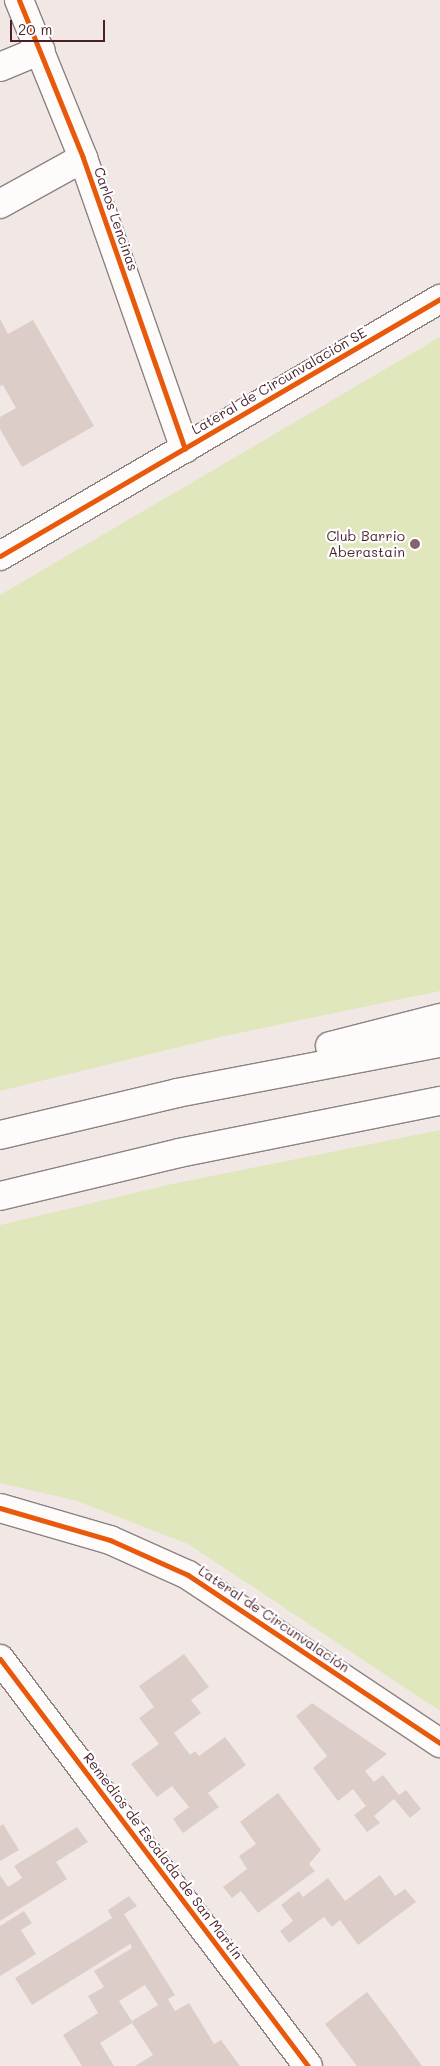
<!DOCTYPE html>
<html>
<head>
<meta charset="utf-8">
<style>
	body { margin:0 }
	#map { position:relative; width:440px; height:2066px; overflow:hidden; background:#f1e8e6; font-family:Mali,sans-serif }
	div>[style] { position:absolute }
	.green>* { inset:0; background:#e0e7bd }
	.building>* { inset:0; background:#dccdc9 }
	.roads { filter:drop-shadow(1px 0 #8d8182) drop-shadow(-1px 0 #8d8182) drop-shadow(0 1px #8d8182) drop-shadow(0 -1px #8d8182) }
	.street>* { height:28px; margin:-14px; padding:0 14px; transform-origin:14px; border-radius:14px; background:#fdfcfb }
	.secondary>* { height:28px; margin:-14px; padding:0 14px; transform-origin:14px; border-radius:14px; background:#fdfcfb }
	.highway>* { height:28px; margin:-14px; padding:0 14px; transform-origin:14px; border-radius:14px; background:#fdfcfb }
	.cycleway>* { height:5px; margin:-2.5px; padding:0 2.5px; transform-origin:2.5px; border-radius:2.5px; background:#e8590c }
	.dots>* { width:14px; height:14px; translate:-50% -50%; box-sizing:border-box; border:2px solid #fff; border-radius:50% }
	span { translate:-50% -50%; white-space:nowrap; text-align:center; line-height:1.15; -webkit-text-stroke:4.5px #fff; paint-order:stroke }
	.street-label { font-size:14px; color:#4a1f2b }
	.poi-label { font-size:14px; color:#4a1f2b }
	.right { translate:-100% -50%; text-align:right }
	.scale { position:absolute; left:10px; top:20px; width:95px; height:22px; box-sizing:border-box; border:2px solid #4a1f2b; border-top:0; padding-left:6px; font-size:15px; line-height:18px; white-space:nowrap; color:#4a1f2b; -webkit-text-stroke:4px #fff; paint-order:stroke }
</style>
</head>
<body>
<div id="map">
	<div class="green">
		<i style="clip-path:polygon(440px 337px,440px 991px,220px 1037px,0 1091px,0 595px)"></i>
		<i style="clip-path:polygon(440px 1130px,440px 1711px,188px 1544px,77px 1501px,0 1483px,0 1225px,172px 1184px)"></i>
	</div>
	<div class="building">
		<i style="clip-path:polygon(0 319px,8px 334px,33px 320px,94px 426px,22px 467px,0 429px,0 417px,16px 408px,3px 385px,0 386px)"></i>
		<i style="clip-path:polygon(184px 1654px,209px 1687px,191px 1700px,201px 1713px,174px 1733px,190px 1755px,195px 1751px,199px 1756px,225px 1737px,246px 1765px,208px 1793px,219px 1807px,183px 1833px,173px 1819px,189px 1807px,172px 1786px,157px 1797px,131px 1764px,159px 1744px,139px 1718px,154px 1707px,139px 1686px)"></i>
		<i style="clip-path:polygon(312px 1703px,387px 1754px,365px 1771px,374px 1782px,383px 1775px,399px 1795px,406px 1790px,421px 1809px,410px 1818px,394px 1799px,374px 1816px,380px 1823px,367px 1832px,354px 1815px,366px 1806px,353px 1789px,338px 1801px,313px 1768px,327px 1756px,296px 1716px)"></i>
		<i style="clip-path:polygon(278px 1793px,321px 1850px,309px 1864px,315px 1871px,258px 1913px,241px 1891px,232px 1898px,223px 1887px,247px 1869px,239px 1856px,256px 1844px,240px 1822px)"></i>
		<i style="clip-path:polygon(3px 1824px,19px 1850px,0 1861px,0 1826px)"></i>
		<i style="clip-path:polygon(77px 1827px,88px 1842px,56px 1862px,67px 1879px,0 1921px,0 1875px,8px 1887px,22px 1878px,14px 1866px)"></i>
		<i style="clip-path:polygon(380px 1875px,395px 1896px,405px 1889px,416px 1902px,358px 1945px,340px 1920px,332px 1927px,324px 1917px,289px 1943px,280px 1931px,293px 1921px,281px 1905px,299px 1891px,303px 1897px,328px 1878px,345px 1901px)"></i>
		<i style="clip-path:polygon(evenodd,129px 1896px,137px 1906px,124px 1914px,175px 1995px,168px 1999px,175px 2011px,189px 2003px,214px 2044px,221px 2040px,240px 2066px,135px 2066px,153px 2055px,132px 2023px,100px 2043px,114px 2066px,82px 2066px,63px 2035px,98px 2013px,88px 1996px,104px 1987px,94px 1971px,132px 1948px,130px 1944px,32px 2005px,15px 1978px,112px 1918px,108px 1910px,129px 1896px,145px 1985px,158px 2005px,132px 2021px,119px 2001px,145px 1985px)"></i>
		<i style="clip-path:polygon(24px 1911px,32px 1923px,21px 1930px,36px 1954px,0 1976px,0 1926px)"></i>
		<i style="clip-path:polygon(367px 1992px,395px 2029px,422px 2066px,357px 2066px,325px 2024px)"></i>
	</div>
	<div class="roads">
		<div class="street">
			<i style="left:19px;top:0;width:170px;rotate:67.9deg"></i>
			<i style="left:83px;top:158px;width:308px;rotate:70.7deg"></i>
			<i style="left:0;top:67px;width:44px;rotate:-22.5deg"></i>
			<i style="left:0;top:204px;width:95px;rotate:-29deg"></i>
			<i style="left:0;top:1659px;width:510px;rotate:52.88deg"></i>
		</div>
		<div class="secondary">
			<i style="left:0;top:556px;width:510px;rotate:-30.29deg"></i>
			<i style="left:0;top:1508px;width:115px;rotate:16.2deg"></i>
			<i style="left:110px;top:1540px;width:85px;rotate:24.2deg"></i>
			<i style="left:188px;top:1575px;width:303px;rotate:33.7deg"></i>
		</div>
		<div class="highway">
			<i style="left:330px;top:1046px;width:114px;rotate:-14.3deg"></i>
			<i style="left:0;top:1135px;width:182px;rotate:-13.3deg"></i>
			<i style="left:177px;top:1093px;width:268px;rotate:-10.8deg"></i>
			<i style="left:0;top:1196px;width:184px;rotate:-13.5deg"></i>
			<i style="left:179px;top:1153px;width:266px;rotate:-11.3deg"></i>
		</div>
	</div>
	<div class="cycleway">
		<i style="left:19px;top:0;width:170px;rotate:67.9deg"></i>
		<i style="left:83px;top:158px;width:308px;rotate:70.7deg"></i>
		<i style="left:0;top:556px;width:510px;rotate:-30.29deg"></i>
		<i style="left:0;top:1508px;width:115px;rotate:16.2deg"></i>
		<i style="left:110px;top:1540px;width:85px;rotate:24.2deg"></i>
		<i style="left:188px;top:1575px;width:303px;rotate:33.7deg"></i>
		<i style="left:0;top:1659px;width:510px;rotate:52.88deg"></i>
	</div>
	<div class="dots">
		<i style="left:415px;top:544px;background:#84656c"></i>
	</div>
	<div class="street-label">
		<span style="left:116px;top:219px;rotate:71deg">Carlos Lencinas</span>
		<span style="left:279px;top:381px;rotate:-30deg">Lateral de Circunvalación SE</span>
		<span style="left:274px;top:1619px;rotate:34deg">Lateral de Circunvalación</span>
		<span style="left:163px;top:1856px;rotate:53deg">Remedios de Escalada de San Martín</span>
	</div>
	<div class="poi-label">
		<span class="right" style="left:405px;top:544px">Club Barrio<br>Aberastain</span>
	</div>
	<div class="scale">20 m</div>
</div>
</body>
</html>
